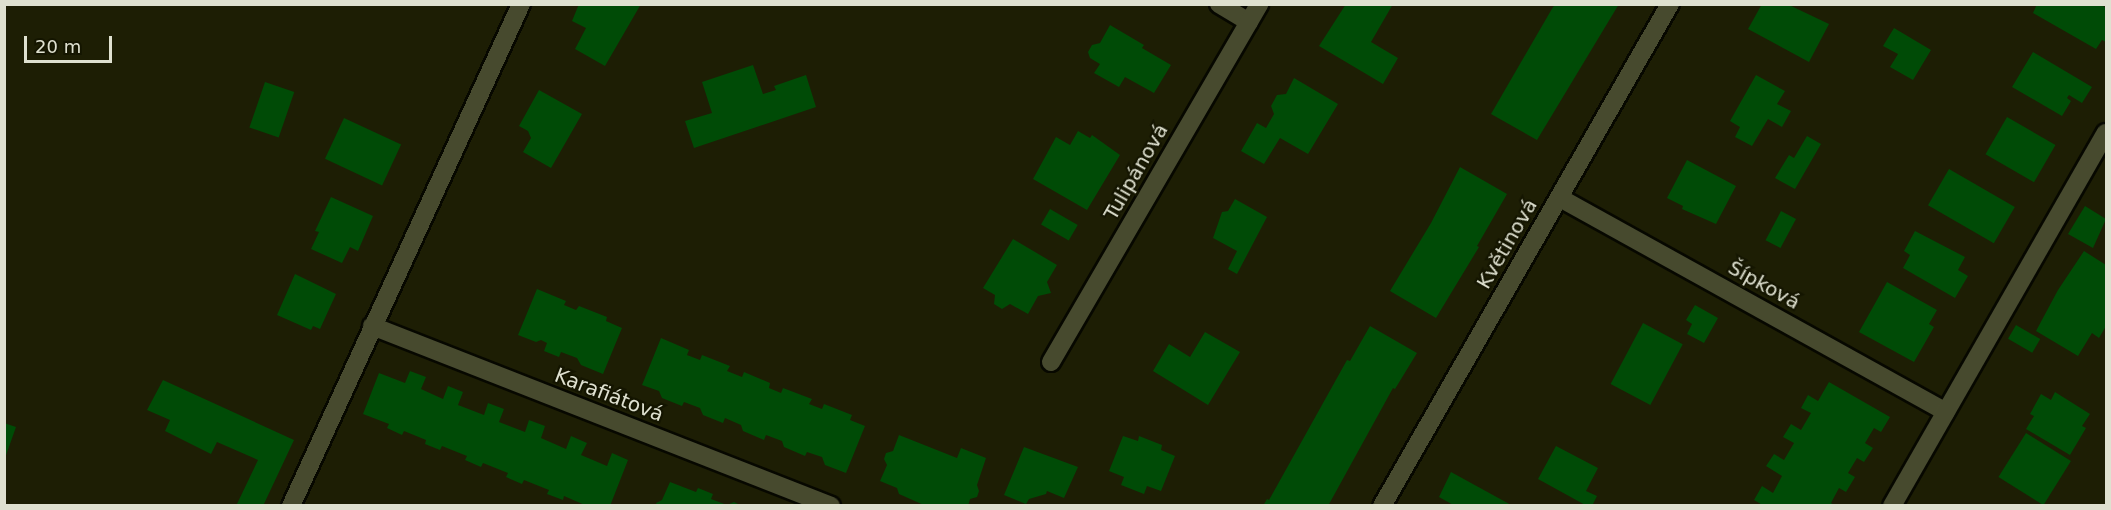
<!DOCTYPE html>
<html>
<head>
<meta charset="utf-8">
<style>
	body { margin:0 }
	#map { position:relative; width:2111px; height:510px; overflow:hidden; background:#1d1e04; font-family:"DejaVu Sans",sans-serif }
	div>[style] { position:absolute }
	.building>* { inset:0; background:#004b06; transform-origin:0 0 }
	.roads { filter:drop-shadow(2px 0 #070800) drop-shadow(-2px 0 #070800) drop-shadow(0 2px #070800) drop-shadow(0 -2px #070800) }
	.street>* { height:18px; margin:-9px; padding:0 9px; transform-origin:9px; border-radius:9px; background:#474a2e }
	span { translate:-50% -50%; white-space:nowrap; text-align:center; line-height:1.15; -webkit-text-stroke:4.5px #141500; paint-order:stroke }
	.street-label { font-size:20px; color:#dfe1d0 }
	.frame { position:absolute; inset:0; border:6px solid #dfe1d0; pointer-events:none }
	.scale { position:absolute; left:24px; top:36px; width:88px; height:27px; box-sizing:border-box; border:3px solid #dfe1d0; border-top:0; padding-left:8px; font-size:18px; line-height:21px; white-space:nowrap; color:#dfe1d0; -webkit-text-stroke:4px #141500; paint-order:stroke }
</style>
</head>
<body>
<div id="map">
	<div class="building">
		<i style="clip-path:polygon(579px 4px,641px 4px,605px 66px,575px 49px,586px 28px,572px 21px)"></i>
		<i style="clip-path:polygon(1346px 4px,1393px 4px,1371px 42px,1398px 58px,1383px 84px,1319px 46px)"></i>
		<i style="clip-path:polygon(1557px 4px,1619px 4px,1537px 140px,1491px 114px,1553px 7px)"></i>
		<i style="clip-path:polygon(1762px 4px,1787px 4px,1829px 24px,1809px 62px,1748px 29px)"></i>
		<i style="clip-path:polygon(2037px 4px,2100px 4px,2106px 8px,2106px 42px,2102px 40px,2096px 49px,2033px 13px)"></i>
		<i style="clip-path:polygon(1110px 25px,1144px 45px,1142px 48px,1171px 65px,1154px 93px,1125px 77px,1119px 87px,1094px 73px,1100px 64px,1090px 58px,1088px 52px,1092px 45px,1100px 43px)"></i>
		<i style="clip-path:polygon(1894px 28px,1931px 50px,1913px 80px,1890px 67px,1898px 54px,1883px 46px)"></i>
		<i style="clip-path:polygon(2033px 52px,2092px 87px,2082px 103px,2069px 95px,2067px 98px,2071px 101px,2062px 116px,2012px 87px)"></i>
		<i style="clip-path:polygon(753px 65px,763px 94px,776px 90px,774px 86px,806px 75px,816px 107px,694px 148px,685px 121px,712px 113px,702px 82px)"></i>
		<i style="clip-path:polygon(1756px 75px,1785px 91px,1777px 104px,1791px 111px,1782px 127px,1768px 119px,1752px 146px,1735px 137px,1740px 127px,1730px 121px)"></i>
		<i style="clip-path:polygon(1294px 78px,1338px 104px,1308px 154px,1280px 138px,1264px 164px,1241px 151px,1257px 123px,1266px 128px,1274px 114px,1271px 106px,1277px 95px,1286px 94px)"></i>
		<i style="left:265px;top:82px;width:31px;height:48px;rotate:19deg"></i>
		<i style="clip-path:polygon(539px 90px,582px 114px,551px 168px,523px 152px,531px 138px,528px 131px,519px 126px)"></i>
		<i style="left:2007px;top:117px;width:56px;height:43px;rotate:30deg"></i>
		<i style="left:344px;top:118px;width:63px;height:45px;rotate:25deg"></i>
		<i style="clip-path:polygon(1078px 131px,1090px 138px,1092px 135px,1120px 155px,1087px 210px,1033px 179px,1056px 137px,1070px 145px)"></i>
		<i style="clip-path:polygon(1807px 136px,1821px 144px,1795px 189px,1775px 178px,1789px 155px,1794px 158px)"></i>
		<i style="clip-path:polygon(1687px 160px,1736px 186px,1716px 224px,1682px 209px,1683px 206px,1667px 198px)"></i>
		<i style="clip-path:polygon(1460px 167px,1507px 194px,1477px 246px,1479px 247px,1436px 318px,1390px 291px,1431px 223px)"></i>
		<i style="left:1949px;top:169px;width:76px;height:42px;rotate:30deg"></i>
		<i style="clip-path:polygon(331px 197px,373px 216px,358px 251px,350px 247px,342px 263px,311px 249px,319px 232px,315px 231px)"></i>
		<i style="clip-path:polygon(1235px 199px,1267px 217px,1237px 274px,1228px 269px,1237px 251px,1213px 238px,1222px 212px,1228px 211px)"></i>
		<i style="clip-path:polygon(2085px 206px,2106px 219px,2093px 248px,2068px 234px)"></i>
		<i style="left:1050px;top:209px;width:32px;height:18px;rotate:30deg"></i>
		<i style="left:1781px;top:211px;width:17px;height:33px;rotate:28deg"></i>
		<i style="clip-path:polygon(1915px 231px,1965px 257px,1958px 270px,1968px 276px,1955px 298px,1903px 268px,1910px 255px,1904px 251px)"></i>
		<i style="clip-path:polygon(1013px 239px,1057px 265px,1047px 282px,1051px 293px,1038px 296px,1028px 314px,1010px 304px,1002px 309px,994px 304px,995px 295px,983px 288px)"></i>
		<i style="clip-path:polygon(2084px 251px,2106px 265px,2106px 326px,2099px 338px,2092px 333px,2078px 356px,2036px 331px,2058px 290px)"></i>
		<i style="clip-path:polygon(295px 274px,336px 294px,320px 329px,313px 326px,311px 330px,277px 315px)"></i>
		<i style="clip-path:polygon(1887px 282px,1937px 310px,1929px 324px,1934px 327px,1914px 362px,1859px 332px)"></i>
		<i style="clip-path:polygon(537px 289px,566px 301px,564px 305px,576px 310px,579px 306px,607px 317px,606px 321px,622px 328px,603px 374px,581px 365px,577px 358px,561px 352px,559px 357px,544px 351px,547px 343px,541px 340px,536px 342px,518px 335px)"></i>
		<i style="clip-path:polygon(1695px 305px,1718px 318px,1704px 343px,1687px 334px,1692px 324px,1686px 320px)"></i>
		<i style="left:1643px;top:323px;width:45px;height:69px;rotate:28deg"></i>
		<i style="left:2016px;top:325px;width:28px;height:16px;rotate:30deg"></i>
		<i style="clip-path:polygon(1370px 326px,1417px 353px,1395px 389px,1393px 388px,1328px 506px,1263px 506px,1267px 499px,1269px 500px,1347px 360px,1350px 361px)"></i>
		<i style="clip-path:polygon(1205px 332px,1240px 352px,1208px 405px,1153px 371px,1169px 344px,1190px 357px)"></i>
		<i style="clip-path:polygon(661px 338px,689px 350px,687px 355px,700px 360px,702px 355px,730px 366px,727px 371px,742px 377px,744px 372px,770px 383px,769px 388px,781px 393px,783px 388px,812px 399px,809px 404px,822px 409px,824px 404px,852px 415px,850px 420px,865px 426px,846px 473px,825px 465px,822px 457px,807px 452px,805px 456px,784px 447px,782px 441px,766px 435px,764px 440px,743px 431px,741px 425px,725px 418px,723px 423px,703px 415px,700px 408px,684px 402px,682px 406px,662px 398px,659px 391px,642px 385px)"></i>
		<i style="clip-path:polygon(410px 371px,426px 377px,421px 389px,443px 399px,448px 386px,463px 392px,458px 405px,484px 415px,488px 403px,504px 409px,499px 422px,525px 432px,529px 420px,545px 426px,541px 438px,566px 449px,571px 436px,587px 443px,581px 455px,607px 466px,612px 453px,628px 460px,610px 506px,587px 506px,564px 496px,563px 500px,547px 494px,549px 490px,524px 480px,522px 484px,506px 477px,508px 473px,483px 463px,481px 467px,465px 460px,467px 456px,442px 446px,440px 450px,425px 444px,426px 440px,404px 431px,402px 435px,387px 428px,389px 424px,363px 414px,379px 373px,405px 383px)"></i>
		<i style="clip-path:polygon(163px 380px,294px 440px,263px 506px,236px 506px,258px 460px,217px 442px,211px 454px,165px 431px,170px 420px,147px 410px)"></i>
		<i style="clip-path:polygon(1829px 382px,1890px 417px,1881px 432px,1874px 428px,1865px 443px,1873px 448px,1864px 462px,1857px 458px,1848px 473px,1855px 477px,1846px 492px,1839px 488px,1831px 503px,1836px 506px,1764px 506px,1754px 500px,1762px 486px,1773px 493px,1782px 476px,1766px 466px,1774px 454px,1784px 460px,1794px 443px,1783px 437px,1791px 424px,1801px 430px,1811px 413px,1801px 408px,1808px 395px,1818px 401px)"></i>
		<i style="clip-path:polygon(2055px 392px,2090px 414px,2082px 426px,2086px 428px,2070px 455px,2026px 429px,2034px 416px,2030px 414px,2041px 394px,2051px 400px)"></i>
		<i style="clip-path:polygon(4px 423px,16px 427px,5px 458px,4px 458px)"></i>
		<i style="left:2026px;top:433px;width:53px;height:52px;rotate:32deg"></i>
		<i style="clip-path:polygon(899px 435px,957px 458px,961px 448px,986px 458px,977px 485px,979px 491px,977px 497px,970px 499px,968px 506px,926px 506px,899px 494px,897px 488px,880px 481px,887px 465px,884px 459px,886px 453px,893px 451px)"></i>
		<i style="clip-path:polygon(1123px 436px,1138px 441px,1139px 436px,1162px 445px,1161px 450px,1175px 456px,1161px 491px,1147px 486px,1144px 494px,1121px 485px,1124px 477px,1109px 471px)"></i>
		<i style="clip-path:polygon(1556px 446px,1598px 468px,1586px 491px,1597px 496px,1592px 506px,1587px 506px,1538px 479px)"></i>
		<i style="clip-path:polygon(1024px 447px,1078px 467px,1064px 498px,1047px 491px,1046px 494px,1029px 499px,1026px 504px,1004px 495px)"></i>
		<i style="clip-path:polygon(1451px 472px,1513px 506px,1455px 506px,1439px 497px)"></i>
		<i style="clip-path:polygon(670px 482px,696px 492px,698px 488px,713px 494px,711px 499px,727px 505px,734px 502px,742px 506px,657px 506px,656px 503px,662px 500px)"></i>
	</div>
	<div class="roads">
		<div class="street">
			<i style="left:1219px;top:4px;width:35px;rotate:31deg"></i>
			<i style="left:1560px;top:198px;width:441px;rotate:29deg"></i>
			<i style="left:372px;top:326px;width:493px;rotate:21.4deg"></i>
			<i style="left:1051px;top:362px;width:414px;rotate:-59.8deg"></i>
			<i style="left:291px;top:506px;width:552px;rotate:-65.38deg"></i>
			<i style="left:1382px;top:506px;width:579px;rotate:-60.16deg"></i>
			<i style="left:1892px;top:506px;width:430px;rotate:-60.2deg"></i>
		</div>
	</div>
	<div class="street-label">
		<span style="left:1136px;top:172px;rotate:-60deg">Tulipánová</span>
		<span style="left:1507px;top:244px;rotate:-60deg">Květinová</span>
		<span style="left:1764px;top:285px;rotate:29deg">Šípková</span>
		<span style="left:609px;top:395px;rotate:21deg">Karafiátová</span>
	</div>
	<div class="frame"></div>
	<div class="scale">20 m</div>
</div>
</body>
</html>
